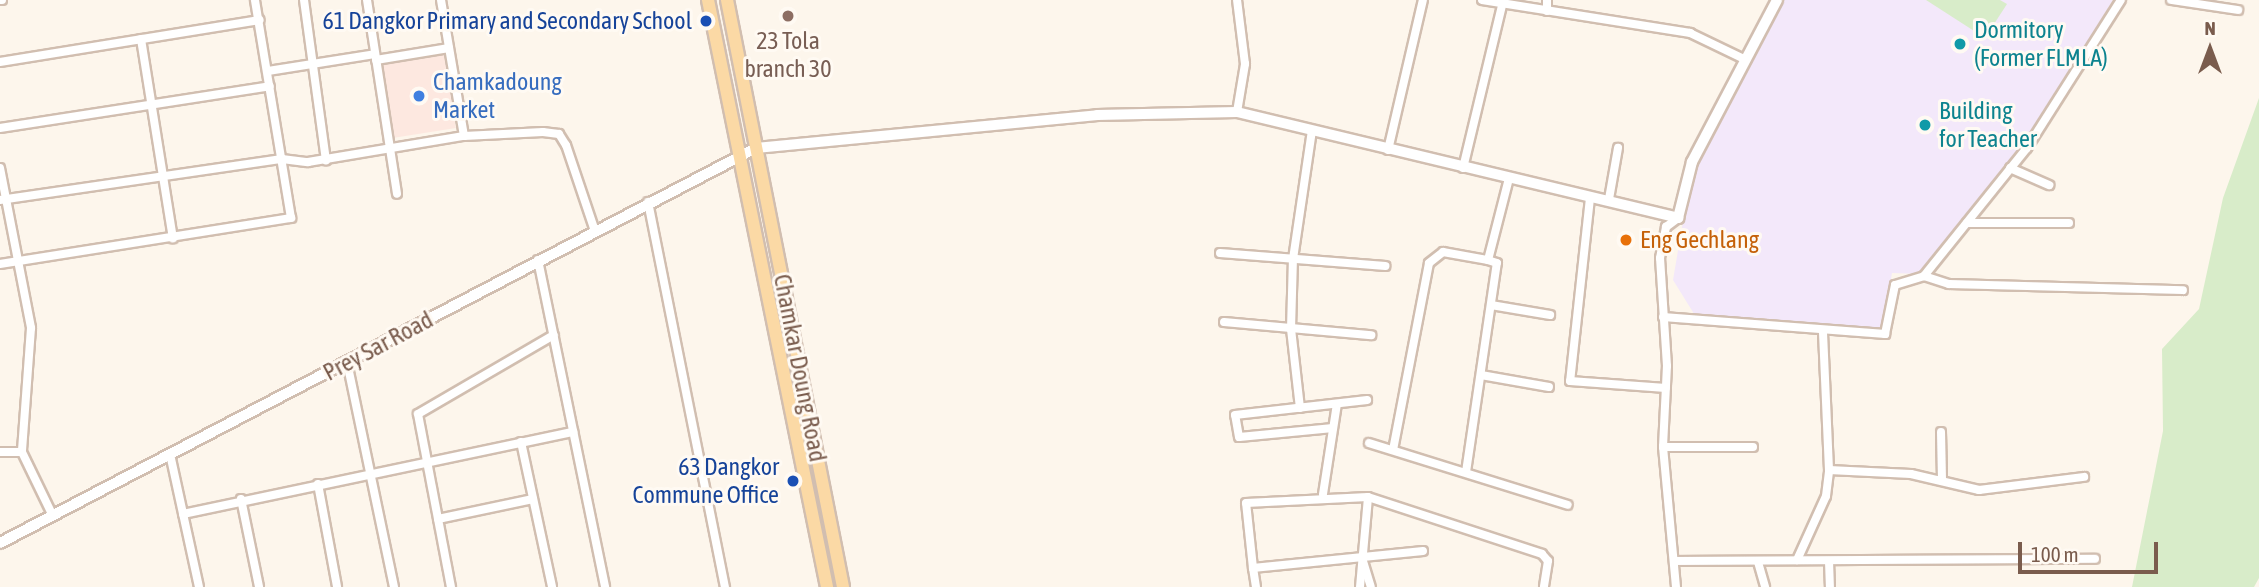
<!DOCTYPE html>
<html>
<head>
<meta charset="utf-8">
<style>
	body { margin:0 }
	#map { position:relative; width:2259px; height:587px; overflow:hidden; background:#fdf6ec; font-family:"Asap Condensed",sans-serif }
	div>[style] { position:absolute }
	.commercial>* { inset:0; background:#fde8e0; transform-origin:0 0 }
	.education>* { inset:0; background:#f3e8fa }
	.green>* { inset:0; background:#d8ecc9 }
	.roads { filter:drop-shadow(2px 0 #d1beb0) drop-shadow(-2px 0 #d1beb0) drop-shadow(0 2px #d1beb0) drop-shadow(0 -2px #d1beb0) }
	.minor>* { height:8px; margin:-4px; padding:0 4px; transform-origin:4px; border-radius:4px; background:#fff }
	.tertiary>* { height:10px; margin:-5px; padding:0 5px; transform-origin:5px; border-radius:5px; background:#fff }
	.secondary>* { height:10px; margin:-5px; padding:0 5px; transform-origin:5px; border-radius:5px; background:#fff }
	.primary>* { height:12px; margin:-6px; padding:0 6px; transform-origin:6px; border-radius:6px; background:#fbd9a5 }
	.dots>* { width:19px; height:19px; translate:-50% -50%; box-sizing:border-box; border:4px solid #fffaf3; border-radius:50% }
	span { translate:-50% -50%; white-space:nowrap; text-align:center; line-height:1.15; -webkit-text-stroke:6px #fffaf3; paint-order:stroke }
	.transit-label { font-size:24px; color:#164399 }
	.right { translate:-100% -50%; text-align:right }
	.culture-label { font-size:24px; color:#0d838f }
	.left { translate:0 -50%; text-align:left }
	.education-label { font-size:24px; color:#785e54 }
	.shop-label { font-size:24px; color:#366cbe }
	.food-label { font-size:24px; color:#c56008 }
	.street-label { font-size:24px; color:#7a5c4d }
	.north { position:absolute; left:2175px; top:14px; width:70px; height:70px; -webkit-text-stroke:5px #fffaf3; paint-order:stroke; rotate:0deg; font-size:19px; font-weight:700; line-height:28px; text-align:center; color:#7a5c4d }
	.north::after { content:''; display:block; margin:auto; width:24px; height:32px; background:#7a5c4d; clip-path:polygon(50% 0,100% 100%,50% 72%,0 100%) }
	.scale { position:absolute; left:2018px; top:542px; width:140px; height:32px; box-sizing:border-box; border:4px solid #7a5c4d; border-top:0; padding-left:9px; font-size:21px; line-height:24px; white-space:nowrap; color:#7a5c4d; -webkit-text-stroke:5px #fffaf3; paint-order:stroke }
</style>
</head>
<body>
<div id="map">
	<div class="commercial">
		<i style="left:444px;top:53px;width:76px;height:64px;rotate:81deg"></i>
	</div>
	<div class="education">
		<i style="clip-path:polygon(1784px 0,2113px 0,2025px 145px,1921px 274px,1892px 273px,1882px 333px,1696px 317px,1673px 280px,1691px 174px)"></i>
	</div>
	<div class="green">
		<i style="clip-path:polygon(1926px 0,2000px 0,2007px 4px,1985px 38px)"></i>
		<i style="clip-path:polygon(2259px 98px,2259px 578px,2254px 587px,2132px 587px,2163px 431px,2162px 349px,2199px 309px,2223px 198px)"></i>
	</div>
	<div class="roads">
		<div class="minor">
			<i style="left:0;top:0;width:2px"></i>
			<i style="left:304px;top:0;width:162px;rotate:82.2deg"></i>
			<i style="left:367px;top:0;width:196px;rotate:81.2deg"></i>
			<i style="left:441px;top:0;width:138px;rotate:80.4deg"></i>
			<i style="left:1482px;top:0;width:211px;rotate:9deg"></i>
			<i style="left:1690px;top:33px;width:60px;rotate:25.7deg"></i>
			<i style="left:2171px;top:0;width:68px;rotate:8.5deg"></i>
			<i style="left:1547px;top:11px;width:11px;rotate:-90deg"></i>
			<i style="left:141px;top:39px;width:202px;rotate:80.9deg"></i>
			<i style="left:376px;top:60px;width:74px;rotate:-9.3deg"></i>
			<i style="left:0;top:62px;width:263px;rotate:-9.2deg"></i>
			<i style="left:268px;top:71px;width:108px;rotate:-9deg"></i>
			<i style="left:1237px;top:112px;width:49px;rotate:-80.5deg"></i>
			<i style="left:1245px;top:64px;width:64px;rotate:-97.1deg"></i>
			<i style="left:0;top:128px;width:273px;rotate:-8.8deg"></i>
			<i style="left:1388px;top:150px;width:154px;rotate:-76.9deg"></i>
			<i style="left:0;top:168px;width:163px;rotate:79deg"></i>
			<i style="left:31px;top:328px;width:124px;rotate:94.2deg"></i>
			<i style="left:1463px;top:168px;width:168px;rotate:-76.5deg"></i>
			<i style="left:2010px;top:168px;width:43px;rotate:23.6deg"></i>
			<i style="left:1590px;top:198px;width:184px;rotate:96.2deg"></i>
			<i style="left:1570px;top:381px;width:96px;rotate:4.2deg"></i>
			<i style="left:1609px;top:199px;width:52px;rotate:-80deg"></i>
			<i style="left:0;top:200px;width:285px;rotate:-8.3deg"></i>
			<i style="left:282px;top:159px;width:26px;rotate:7deg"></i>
			<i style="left:308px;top:162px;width:158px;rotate:-9.5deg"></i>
			<i style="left:464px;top:136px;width:79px;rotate:-2.9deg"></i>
			<i style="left:543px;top:132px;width:16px;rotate:7deg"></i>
			<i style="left:559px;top:134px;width:13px;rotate:58deg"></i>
			<i style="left:566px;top:145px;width:91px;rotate:71.4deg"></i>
			<i style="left:648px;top:202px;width:393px;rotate:78.7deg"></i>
			<i style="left:1967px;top:223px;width:102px"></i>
			<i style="left:1220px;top:253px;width:166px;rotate:4.5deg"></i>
			<i style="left:538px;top:260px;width:334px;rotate:78.4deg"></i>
			<i style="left:0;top:264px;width:295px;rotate:-9deg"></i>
			<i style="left:291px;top:218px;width:221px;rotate:-99.4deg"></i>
			<i style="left:1924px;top:276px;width:26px;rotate:18deg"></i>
			<i style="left:1949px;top:284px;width:234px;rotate:1.5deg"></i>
			<i style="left:1491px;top:305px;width:60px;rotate:9.6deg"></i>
			<i style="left:1663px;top:317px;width:223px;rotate:4.4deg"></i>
			<i style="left:1885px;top:334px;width:50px;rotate:-78.5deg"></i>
			<i style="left:1895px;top:285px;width:30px;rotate:-17deg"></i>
			<i style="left:1924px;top:276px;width:164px;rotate:-51.2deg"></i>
			<i style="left:2027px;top:148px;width:175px;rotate:-57.6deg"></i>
			<i style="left:1224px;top:322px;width:148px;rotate:5.1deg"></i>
			<i style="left:347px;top:362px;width:230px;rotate:78.2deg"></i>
			<i style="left:1481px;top:375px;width:69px;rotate:10deg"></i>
			<i style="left:1300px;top:408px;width:80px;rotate:-96.5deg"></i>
			<i style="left:1291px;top:329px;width:70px;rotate:-88.4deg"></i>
			<i style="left:1293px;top:259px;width:130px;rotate:-81.6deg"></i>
			<i style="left:1333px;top:428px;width:94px;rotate:174.5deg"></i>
			<i style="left:1239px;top:437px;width:22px;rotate:-100deg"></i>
			<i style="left:1235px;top:415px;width:133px;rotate:-6.5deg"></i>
			<i style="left:1941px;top:432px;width:49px;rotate:88.8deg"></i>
			<i style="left:521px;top:442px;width:148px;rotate:77.9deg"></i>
			<i style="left:1369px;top:443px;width:208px;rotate:17.3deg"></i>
			<i style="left:1663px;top:447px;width:90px"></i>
			<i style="left:1393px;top:450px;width:190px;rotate:-79.1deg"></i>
			<i style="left:1429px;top:263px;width:18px;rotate:-38deg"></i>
			<i style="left:1443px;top:252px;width:46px;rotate:10.1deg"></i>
			<i style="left:0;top:452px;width:22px"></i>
			<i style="left:22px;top:452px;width:71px;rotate:64.2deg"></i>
			<i style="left:170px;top:454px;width:136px;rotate:77.7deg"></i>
			<i style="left:1829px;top:470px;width:82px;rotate:2.8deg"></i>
			<i style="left:1911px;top:474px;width:70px;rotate:13.2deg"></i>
			<i style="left:1979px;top:490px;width:106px;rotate:-7.1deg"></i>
			<i style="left:1466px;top:472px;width:211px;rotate:-81.6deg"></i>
			<i style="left:1497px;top:263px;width:9px;rotate:-162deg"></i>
			<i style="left:1488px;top:260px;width:85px;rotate:-75.6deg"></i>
			<i style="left:318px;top:484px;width:105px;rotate:79.5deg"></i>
			<i style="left:1323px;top:494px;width:91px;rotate:-81.2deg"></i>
			<i style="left:241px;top:499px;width:90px;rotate:78.4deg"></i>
			<i style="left:183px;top:514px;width:399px;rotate:-11.9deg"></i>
			<i style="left:438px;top:519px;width:97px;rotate:-11.9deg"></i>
			<i style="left:1423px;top:551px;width:171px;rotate:174.3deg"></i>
			<i style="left:1253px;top:568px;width:65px;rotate:-96.1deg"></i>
			<i style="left:1246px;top:503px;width:122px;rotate:-2.8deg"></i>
			<i style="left:1368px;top:497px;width:183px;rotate:18.1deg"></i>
			<i style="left:1542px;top:554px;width:9px;rotate:49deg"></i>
			<i style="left:1548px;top:561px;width:26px;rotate:99deg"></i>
			<i style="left:1362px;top:558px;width:30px;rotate:73deg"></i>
			<i style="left:1797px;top:560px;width:70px;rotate:-65.6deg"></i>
			<i style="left:1826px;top:496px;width:26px;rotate:-83deg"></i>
			<i style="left:1829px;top:470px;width:140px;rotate:-92.5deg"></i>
			<i style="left:1675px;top:561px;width:420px;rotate:-0.3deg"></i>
			<i style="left:1829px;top:561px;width:26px;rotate:88deg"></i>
			<i style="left:1758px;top:562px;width:26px;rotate:74deg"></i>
			<i style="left:1253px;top:568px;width:19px;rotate:81deg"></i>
			<i style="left:451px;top:587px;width:176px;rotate:-100.8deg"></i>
			<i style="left:418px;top:414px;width:157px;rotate:-30.2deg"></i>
			<i style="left:1360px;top:587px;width:90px;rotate:-84.9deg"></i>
			<i style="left:1676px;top:587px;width:141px;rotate:-95.3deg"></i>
			<i style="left:1663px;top:447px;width:81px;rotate:-87.2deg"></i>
			<i style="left:1667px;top:366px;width:108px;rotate:-93.7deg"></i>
			<i style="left:1660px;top:258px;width:32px;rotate:-79deg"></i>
			<i style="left:1666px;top:227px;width:15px;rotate:-37deg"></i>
		</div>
		<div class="tertiary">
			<i style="left:756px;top:148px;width:343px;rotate:-5.5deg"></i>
			<i style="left:1097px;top:115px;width:140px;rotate:-1.2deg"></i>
			<i style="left:1237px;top:112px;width:454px;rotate:13.5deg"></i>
			<i style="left:1678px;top:218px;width:58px;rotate:-76deg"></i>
			<i style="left:1692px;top:162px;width:183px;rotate:-62.3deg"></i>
		</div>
		<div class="secondary">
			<i style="left:0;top:543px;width:853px;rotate:-27.59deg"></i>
		</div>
		<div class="primary">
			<i style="left:708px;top:0;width:599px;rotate:78.54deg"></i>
			<i style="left:727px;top:0;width:598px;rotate:78.82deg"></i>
		</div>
	</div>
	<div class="dots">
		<i style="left:788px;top:16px;background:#8d6e63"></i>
		<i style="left:706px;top:21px;background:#1a4fb4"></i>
		<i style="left:1960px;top:44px;background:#0f9aa8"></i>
		<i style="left:419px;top:96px;background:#3f7fe0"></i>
		<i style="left:1925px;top:125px;background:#0f9aa8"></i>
		<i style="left:1626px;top:240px;background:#e8710a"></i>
		<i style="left:793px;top:481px;background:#1a4fb4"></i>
	</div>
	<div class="transit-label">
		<span class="right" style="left:692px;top:21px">61 Dangkor Primary and Secondary School</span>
		<span class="right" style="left:779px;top:481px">63 Dangkor<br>Commune Office</span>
	</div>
	<div class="culture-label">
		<span class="left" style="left:1974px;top:44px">Dormitory<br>(Former FLMLA)</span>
		<span class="left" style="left:1939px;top:125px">Building<br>for Teacher</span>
	</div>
	<div class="education-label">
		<span style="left:788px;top:55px">23 Tola<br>branch 30</span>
	</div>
	<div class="shop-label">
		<span class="left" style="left:433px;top:96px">Chamkadoung<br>Market</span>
	</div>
	<div class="food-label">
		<span class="left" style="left:1640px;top:240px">Eng Gechlang</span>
	</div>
	<div class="street-label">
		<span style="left:378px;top:346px;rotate:-28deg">Prey Sar Road</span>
		<span style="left:800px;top:368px;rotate:79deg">Chamkar Doung Road</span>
	</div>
	<div class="north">N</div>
	<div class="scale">100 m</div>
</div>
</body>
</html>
